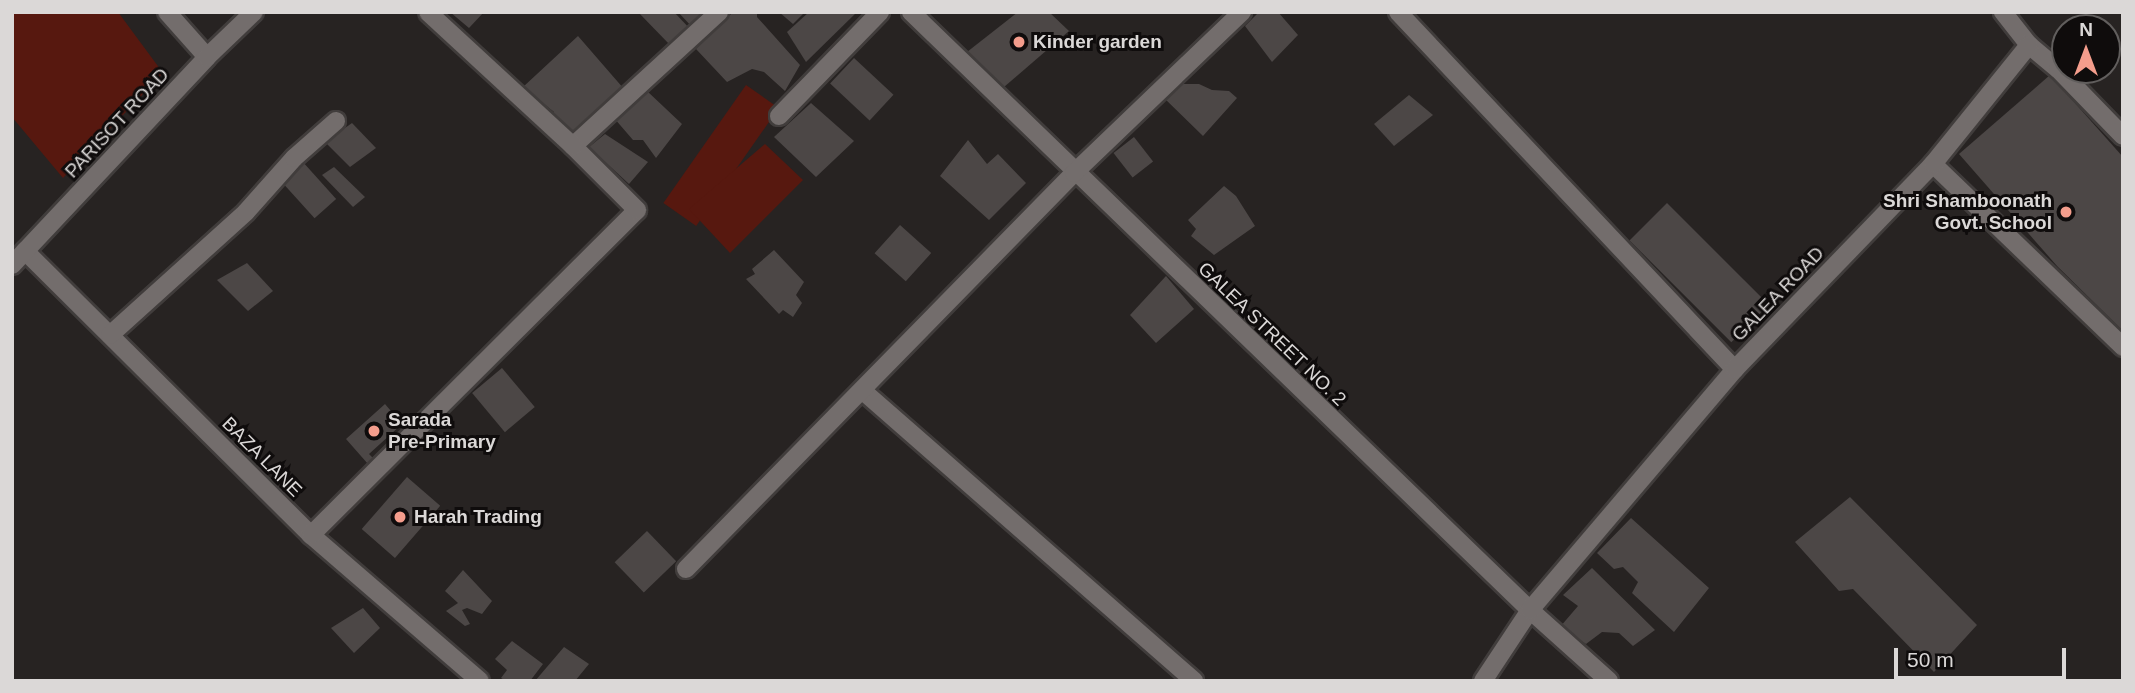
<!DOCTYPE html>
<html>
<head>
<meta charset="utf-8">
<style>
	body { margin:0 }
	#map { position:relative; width:2135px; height:693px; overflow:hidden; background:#272322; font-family:Arial,sans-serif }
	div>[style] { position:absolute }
	.green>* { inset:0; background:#57180f; transform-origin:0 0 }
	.building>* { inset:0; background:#4c4746; transform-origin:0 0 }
	.roads { filter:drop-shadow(2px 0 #413d3c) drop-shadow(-2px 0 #413d3c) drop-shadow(0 2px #413d3c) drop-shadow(0 -2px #413d3c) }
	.minor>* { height:18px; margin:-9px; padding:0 9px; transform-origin:9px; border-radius:9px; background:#736d6c }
	.dots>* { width:19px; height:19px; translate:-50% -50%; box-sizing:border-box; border:4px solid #0f0c0c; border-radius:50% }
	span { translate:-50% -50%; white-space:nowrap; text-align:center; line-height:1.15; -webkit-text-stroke:6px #0f0c0c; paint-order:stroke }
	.poi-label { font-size:19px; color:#dbd8d7; font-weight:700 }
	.left { translate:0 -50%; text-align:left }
	.right { translate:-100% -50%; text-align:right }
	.street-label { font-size:19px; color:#dbd8d7 }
	.frame { position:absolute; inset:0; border:14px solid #dbd8d7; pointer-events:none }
	.north { position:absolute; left:2051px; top:14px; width:70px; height:70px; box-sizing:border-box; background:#0f0c0c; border:2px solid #615e5d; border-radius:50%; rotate:0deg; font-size:19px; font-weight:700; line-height:28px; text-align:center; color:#dbd8d7 }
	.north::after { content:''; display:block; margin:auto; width:24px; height:32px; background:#f49d8c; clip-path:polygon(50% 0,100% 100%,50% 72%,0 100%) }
	.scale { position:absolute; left:1894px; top:648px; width:172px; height:32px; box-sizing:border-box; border:4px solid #dbd8d7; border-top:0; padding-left:9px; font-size:21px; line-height:24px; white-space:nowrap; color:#dbd8d7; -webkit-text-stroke:5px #0f0c0c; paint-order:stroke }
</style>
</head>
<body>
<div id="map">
	<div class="green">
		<i style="clip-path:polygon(12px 12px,118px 12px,163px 73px,63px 178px,12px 117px)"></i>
		<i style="left:746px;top:85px;width:40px;height:144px;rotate:35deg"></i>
		<i style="clip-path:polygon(765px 144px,803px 180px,730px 253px,689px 209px)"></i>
	</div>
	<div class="building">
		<i style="clip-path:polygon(450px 12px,484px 12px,469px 28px)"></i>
		<i style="clip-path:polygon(638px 12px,674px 12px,692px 31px,671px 46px)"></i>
		<i style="clip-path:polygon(678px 12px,709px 12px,693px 28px)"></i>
		<i style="clip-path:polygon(733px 12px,757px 12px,757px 17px,800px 65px,785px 91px,764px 72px,752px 69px,727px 82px,696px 49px)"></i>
		<i style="clip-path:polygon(779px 12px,805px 12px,793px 24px)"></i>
		<i style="clip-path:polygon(809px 12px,857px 12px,806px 62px,787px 32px)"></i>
		<i style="clip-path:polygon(1018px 12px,1049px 12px,1069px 31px,1004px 87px,967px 52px)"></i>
		<i style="clip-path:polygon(1259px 12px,1278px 12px,1298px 35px,1272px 62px,1245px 26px)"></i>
		<i style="clip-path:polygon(578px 36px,624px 89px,571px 139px,551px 118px,554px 112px,523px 87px)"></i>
		<i style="left:854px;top:58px;width:54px;height:35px;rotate:43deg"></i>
		<i style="clip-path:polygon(2050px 75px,2123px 157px,2123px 331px,2057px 266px,1959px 154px)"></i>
		<i style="clip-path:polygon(1182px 84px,1199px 84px,1212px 90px,1229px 91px,1237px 98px,1203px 136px,1163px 97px)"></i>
		<i style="clip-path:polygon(647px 91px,682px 124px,656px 158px,643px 140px,633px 140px,614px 118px)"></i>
		<i style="clip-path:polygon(1409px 95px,1433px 115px,1394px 146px,1374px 124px)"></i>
		<i style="clip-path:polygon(811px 103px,854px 141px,816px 177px,774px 137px)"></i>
		<i style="clip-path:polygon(352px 123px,376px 148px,350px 167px,325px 142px)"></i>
		<i style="clip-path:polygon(605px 134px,648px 162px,629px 184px,589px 147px)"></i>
		<i style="left:1134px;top:137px;width:31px;height:26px;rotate:52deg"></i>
		<i style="clip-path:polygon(968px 140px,987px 164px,998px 154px,1026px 183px,989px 220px,940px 176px)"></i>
		<i style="left:302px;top:161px;width:51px;height:29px;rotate:48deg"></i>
		<i style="clip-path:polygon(334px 167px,365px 197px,353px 207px,322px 175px)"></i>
		<i style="clip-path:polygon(1224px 186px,1236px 196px,1255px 226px,1214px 255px,1191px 236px,1196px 229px,1188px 220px)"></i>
		<i style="left:1667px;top:203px;width:144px;height:53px;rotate:45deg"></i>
		<i style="left:900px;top:225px;width:42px;height:38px;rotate:42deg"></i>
		<i style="clip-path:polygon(774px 250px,804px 282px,796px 295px,802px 303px,793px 317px,783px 310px,779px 314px,746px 279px,755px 274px,752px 269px)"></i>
		<i style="clip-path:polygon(247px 263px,273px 291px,248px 311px,217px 280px)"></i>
		<i style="clip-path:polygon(1166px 276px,1194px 309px,1156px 343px,1130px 315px)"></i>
		<i style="left:502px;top:368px;width:51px;height:39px;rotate:50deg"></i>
		<i style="clip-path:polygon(385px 404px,402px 424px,369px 454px,374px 459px,368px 464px,346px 439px)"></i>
		<i style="left:407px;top:477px;width:44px;height:69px;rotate:41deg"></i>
		<i style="clip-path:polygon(1850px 497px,1977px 625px,1934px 672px,1853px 589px,1839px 591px,1795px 542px)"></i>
		<i style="clip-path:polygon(1631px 518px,1709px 588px,1674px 632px,1632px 593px,1638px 582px,1623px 567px,1614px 569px,1597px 553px)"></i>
		<i style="left:647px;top:531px;width:42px;height:45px;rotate:46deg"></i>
		<i style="clip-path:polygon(1592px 568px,1655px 630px,1633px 646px,1619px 633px,1602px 632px,1586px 644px,1560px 627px,1578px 606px,1563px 595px)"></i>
		<i style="clip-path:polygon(463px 570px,492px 601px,482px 614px,467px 608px,462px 610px,470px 624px,465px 626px,446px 611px,458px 603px,445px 591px)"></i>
		<i style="clip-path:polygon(363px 608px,380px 628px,354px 653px,331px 628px)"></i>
		<i style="clip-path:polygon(512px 641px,543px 664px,530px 681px,506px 681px,501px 678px,507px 670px,495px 659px)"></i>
		<i style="clip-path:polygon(564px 647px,589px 664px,575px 681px,535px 681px)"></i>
	</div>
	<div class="roads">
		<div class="minor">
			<i style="left:167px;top:12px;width:60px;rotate:48.4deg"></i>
			<i style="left:911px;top:12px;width:861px;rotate:44.01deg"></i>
			<i style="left:1530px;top:610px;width:106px;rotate:41.9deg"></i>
			<i style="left:1398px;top:12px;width:491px;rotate:46.7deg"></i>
			<i style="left:2003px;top:12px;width:42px;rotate:51.8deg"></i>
			<i style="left:2029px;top:45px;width:38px;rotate:40deg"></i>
			<i style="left:2058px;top:69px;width:93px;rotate:45.9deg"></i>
			<i style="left:779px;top:116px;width:145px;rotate:-45.8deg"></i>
			<i style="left:573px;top:146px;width:198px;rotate:-42.5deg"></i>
			<i style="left:1933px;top:164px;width:264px;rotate:43.9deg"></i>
			<i style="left:25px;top:251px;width:403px;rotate:44.8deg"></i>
			<i style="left:311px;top:535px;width:223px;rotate:40.8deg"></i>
			<i style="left:12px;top:265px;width:285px;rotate:-46.8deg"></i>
			<i style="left:207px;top:57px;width:65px;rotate:-43.8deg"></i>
			<i style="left:110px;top:335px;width:183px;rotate:-42.1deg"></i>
			<i style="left:246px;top:212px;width:72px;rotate:-48.4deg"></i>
			<i style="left:294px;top:158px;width:56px;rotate:-41.4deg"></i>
			<i style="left:863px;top:391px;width:440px;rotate:41.2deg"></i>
			<i style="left:311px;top:535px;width:460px;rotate:-44.9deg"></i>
			<i style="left:637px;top:210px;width:91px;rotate:-135deg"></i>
			<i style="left:573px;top:146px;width:197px;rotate:-137.3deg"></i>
			<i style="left:686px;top:569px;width:554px;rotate:-45.58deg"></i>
			<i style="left:1074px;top:173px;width:233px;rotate:-43.8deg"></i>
			<i style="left:1483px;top:681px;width:85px;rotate:-56.5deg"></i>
			<i style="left:1530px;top:610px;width:316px;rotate:-49.6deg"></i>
			<i style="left:1735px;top:369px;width:285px;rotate:-46deg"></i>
			<i style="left:1933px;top:164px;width:153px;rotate:-51.1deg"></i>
		</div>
	</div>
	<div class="dots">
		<i style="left:1019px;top:42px;background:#f49d8c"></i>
		<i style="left:2066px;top:212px;background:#f49d8c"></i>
		<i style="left:374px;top:431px;background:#f49d8c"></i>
		<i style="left:400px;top:517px;background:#f49d8c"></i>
	</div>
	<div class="poi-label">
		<span class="left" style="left:1033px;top:42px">Kinder garden</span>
		<span class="right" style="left:2052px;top:212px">Shri Shamboonath<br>Govt. School</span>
		<span class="left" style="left:388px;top:431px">Sarada<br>Pre-Primary</span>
		<span class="left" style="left:414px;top:517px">Harah Trading</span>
	</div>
	<div class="street-label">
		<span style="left:117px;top:123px;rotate:-47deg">PARISOT ROAD</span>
		<span style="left:1778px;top:294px;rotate:-46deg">GALEA ROAD</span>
		<span style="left:1272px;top:334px;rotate:44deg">GALEA STREET NO. 2</span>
		<span style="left:262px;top:457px;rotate:45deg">BAZA LANE</span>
	</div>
	<div class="frame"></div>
	<div class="north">N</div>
	<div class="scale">50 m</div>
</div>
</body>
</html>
